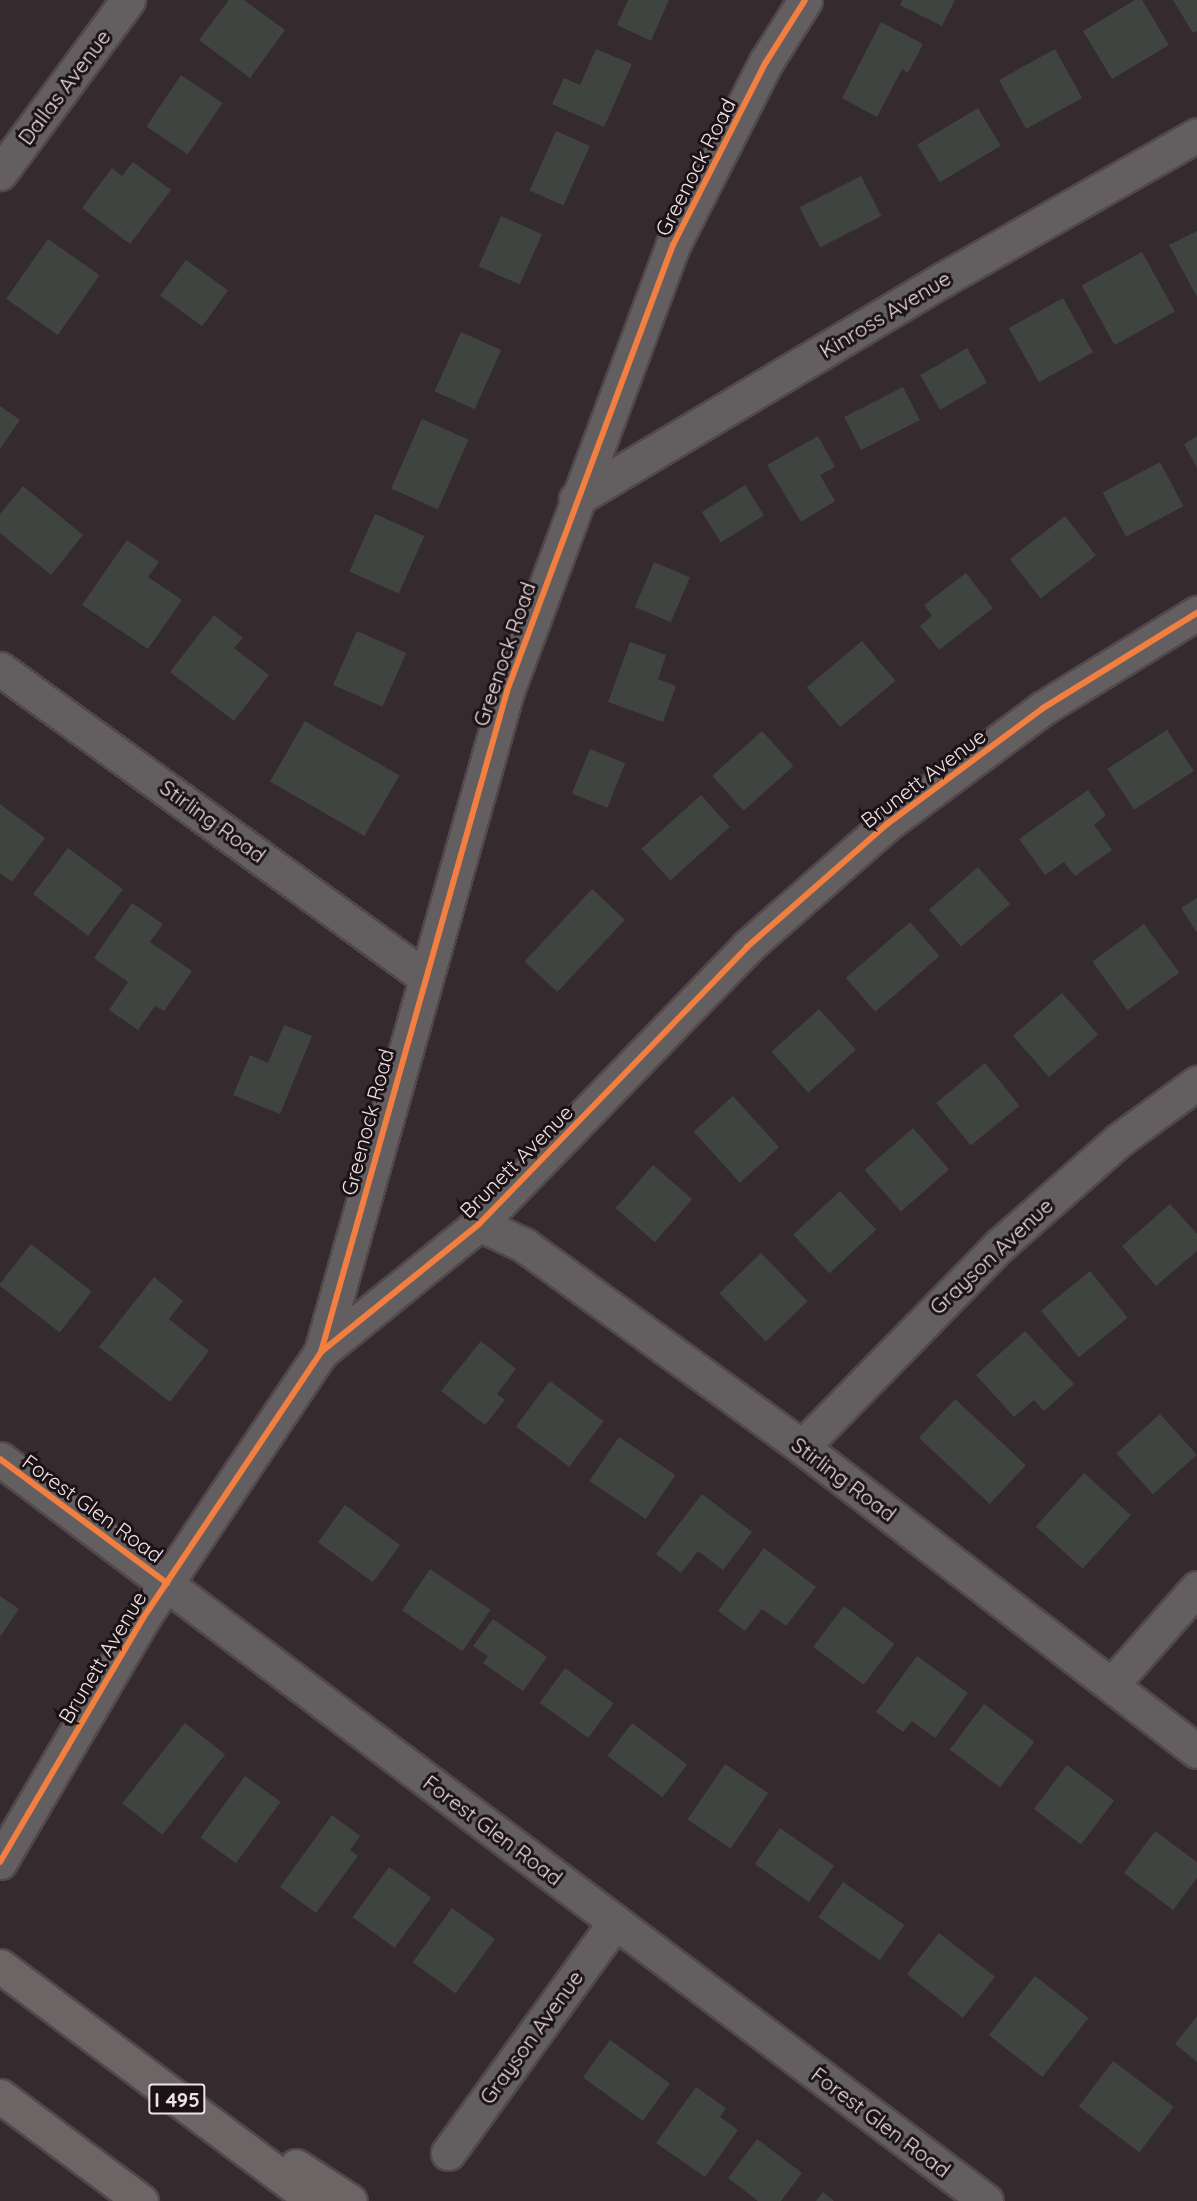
<!DOCTYPE html>
<html>
<head>
<meta charset="utf-8">
<style>
	body { margin:0 }
	#map { position:relative; width:1197px; height:2201px; overflow:hidden; background:#352a2d; font-family:Quicksand,sans-serif }
	div>[style] { position:absolute }
	.building>* { inset:0; background:#404441; transform-origin:0 0 }
	.roads { filter:drop-shadow(2px 0 #52484b) drop-shadow(-2px 0 #52484b) drop-shadow(0 2px #52484b) drop-shadow(0 -2px #52484b) }
	.minor>* { height:33px; margin:-16.5px; padding:0 16.5px; transform-origin:16.5px; border-radius:16.5px; background:#635f60 }
	.highway>* { height:33px; margin:-16.5px; padding:0 16.5px; transform-origin:16.5px; border-radius:16.5px; background:#6c6566 }
	.cycleway>* { height:6px; margin:-3px; padding:0 3px; transform-origin:3px; border-radius:3px; background:#f27e40 }
	span { translate:-50% -50%; white-space:nowrap; text-align:center; line-height:1.15; -webkit-text-stroke:6px #1b1215; paint-order:stroke }
	.shield-label span { padding:2px 4px; background:#1b1215; border:2px solid; border-radius:4px; -webkit-text-stroke-width:0 }
	.shield-label { font-size:20px; color:#efe1e5; font-weight:700 }
	.street-label { font-size:21px; color:#efe1e5 }
</style>
</head>
<body>
<div id="map">
	<div class="building">
		<i style="clip-path:polygon(229px 0,244px 0,285px 30px,250px 78px,199px 40px)"></i>
		<i style="clip-path:polygon(628px 0,669px 0,651px 41px,617px 25px)"></i>
		<i style="clip-path:polygon(902px 0,955px 0,942px 26px,900px 5px)"></i>
		<i style="clip-path:polygon(1135px 0,1142px 0,1169px 45px,1112px 79px,1083px 31px)"></i>
		<i style="clip-path:polygon(1173px 0,1197px 0,1197px 31px,1193px 33px)"></i>
		<i style="clip-path:polygon(881px 22px,923px 44px,908px 73px,902px 69px,877px 117px,842px 98px)"></i>
		<i style="clip-path:polygon(596px 49px,632px 64px,604px 127px,552px 104px,564px 78px,580px 85px)"></i>
		<i style="left:1055px;top:49px;width:56px;height:64px;rotate:61deg"></i>
		<i style="left:181px;top:75px;width:50px;height:62px;rotate:34deg"></i>
		<i style="left:978px;top:108px;width:44px;height:71px;rotate:59deg"></i>
		<i style="left:556px;top:131px;width:37px;height:65px;rotate:24deg"></i>
		<i style="clip-path:polygon(133px 162px,171px 190px,130px 244px,82px 208px,112px 168px,122px 176px)"></i>
		<i style="left:861px;top:176px;width:45px;height:69px;rotate:63deg"></i>
		<i style="left:501px;top:216px;width:45px;height:55px;rotate:24deg"></i>
		<i style="clip-path:polygon(1197px 231px,1197px 297px,1169px 245px)"></i>
		<i style="left:48px;top:239px;width:63px;height:73px;rotate:35deg"></i>
		<i style="left:1142px;top:252px;width:68px;height:69px;rotate:61deg"></i>
		<i style="left:186px;top:260px;width:52px;height:44px;rotate:36deg"></i>
		<i style="left:1063px;top:298px;width:62px;height:62px;rotate:61deg"></i>
		<i style="left:461px;top:332px;width:44px;height:65px;rotate:24deg"></i>
		<i style="left:967px;top:348px;width:40px;height:54px;rotate:60deg"></i>
		<i style="left:903px;top:387px;width:37px;height:66px;rotate:63deg"></i>
		<i style="clip-path:polygon(0 406px,20px 420px,0 449px)"></i>
		<i style="left:422px;top:419px;width:51px;height:76px;rotate:24deg"></i>
		<i style="clip-path:polygon(818px 436px,835px 467px,820px 475px,835px 501px,801px 522px,767px 465px)"></i>
		<i style="clip-path:polygon(1197px 436px,1197px 468px,1184px 444px)"></i>
		<i style="left:1160px;top:462px;width:50px;height:65px;rotate:62deg"></i>
		<i style="left:745px;top:485px;width:36px;height:51px;rotate:58deg"></i>
		<i style="clip-path:polygon(23px 486px,83px 535px,51px 575px,0 533px,0 514px)"></i>
		<i style="left:375px;top:514px;width:54px;height:63px;rotate:24deg"></i>
		<i style="left:1065px;top:516px;width:50px;height:70px;rotate:52deg"></i>
		<i style="clip-path:polygon(127px 540px,159px 562px,148px 577px,182px 600px,148px 649px,82px 605px)"></i>
		<i style="left:654px;top:562px;width:39px;height:49px;rotate:23deg"></i>
		<i style="clip-path:polygon(966px 573px,993px 608px,939px 650px,920px 626px,932px 616px,924px 605px)"></i>
		<i style="clip-path:polygon(214px 615px,243px 638px,234px 648px,269px 675px,234px 721px,170px 672px)"></i>
		<i style="left:357px;top:631px;width:54px;height:59px;rotate:24deg"></i>
		<i style="left:862px;top:641px;width:52px;height:72px;rotate:50deg"></i>
		<i style="clip-path:polygon(630px 642px,666px 655px,658px 679px,676px 686px,663px 722px,608px 702px)"></i>
		<i style="left:305px;top:721px;width:109px;height:70px;rotate:30deg"></i>
		<i style="left:1167px;top:730px;width:49px;height:71px;rotate:57deg"></i>
		<i style="left:762px;top:731px;width:47px;height:67px;rotate:48deg"></i>
		<i style="left:590px;top:749px;width:38px;height:48px;rotate:22deg"></i>
		<i style="clip-path:polygon(1088px 790px,1106px 815px,1094px 825px,1112px 850px,1075px 876px,1064px 862px,1045px 875px,1019px 839px)"></i>
		<i style="left:701px;top:795px;width:43px;height:80px;rotate:48deg"></i>
		<i style="clip-path:polygon(0 804px,45px 838px,12px 882px,0 873px)"></i>
		<i style="left:68px;top:848px;width:69px;height:58px;rotate:37deg"></i>
		<i style="left:978px;top:867px;width:49px;height:65px;rotate:49deg"></i>
		<i style="left:592px;top:889px;width:45px;height:99px;rotate:43deg"></i>
		<i style="clip-path:polygon(1197px 898px,1197px 933px,1181px 908px)"></i>
		<i style="clip-path:polygon(132px 903px,163px 924px,150px 942px,192px 971px,164px 1011px,155px 1006px,138px 1030px,109px 1010px,128px 982px,94px 958px)"></i>
		<i style="left:910px;top:922px;width:45px;height:85px;rotate:49deg"></i>
		<i style="left:1144px;top:924px;width:60px;height:64px;rotate:54deg"></i>
		<i style="left:1062px;top:993px;width:55px;height:65px;rotate:49deg"></i>
		<i style="left:819px;top:1009px;width:55px;height:64px;rotate:48deg"></i>
		<i style="clip-path:polygon(284px 1025px,312px 1036px,280px 1114px,233px 1095px,250px 1055px,268px 1063px)"></i>
		<i style="left:985px;top:1063px;width:55px;height:63px;rotate:51deg"></i>
		<i style="left:733px;top:1096px;width:69px;height:53px;rotate:48deg"></i>
		<i style="left:913px;top:1128px;width:55px;height:64px;rotate:49deg"></i>
		<i style="left:653px;top:1165px;width:52px;height:57px;rotate:41deg"></i>
		<i style="left:840px;top:1191px;width:53px;height:64px;rotate:47deg"></i>
		<i style="clip-path:polygon(1170px 1204px,1197px 1234px,1197px 1251px,1156px 1286px,1122px 1246px)"></i>
		<i style="left:31px;top:1244px;width:77px;height:52px;rotate:38deg"></i>
		<i style="left:761px;top:1253px;width:67px;height:58px;rotate:46deg"></i>
		<i style="left:1090px;top:1271px;width:60px;height:63px;rotate:51deg"></i>
		<i style="clip-path:polygon(154px 1277px,183px 1301px,169px 1319px,209px 1351px,170px 1402px,99px 1347px)"></i>
		<i style="clip-path:polygon(1025px 1331px,1074px 1384px,1044px 1411px,1034px 1400px,1014px 1417px,976px 1375px)"></i>
		<i style="clip-path:polygon(481px 1341px,516px 1369px,497px 1394px,505px 1400px,485px 1425px,441px 1391px)"></i>
		<i style="left:550px;top:1381px;width:67px;height:57px;rotate:37deg"></i>
		<i style="left:955px;top:1399px;width:97px;height:53px;rotate:43deg"></i>
		<i style="left:1160px;top:1414px;width:55px;height:59px;rotate:48deg"></i>
		<i style="left:619px;top:1437px;width:68px;height:53px;rotate:34deg"></i>
		<i style="left:1084px;top:1473px;width:63px;height:72px;rotate:42deg"></i>
		<i style="clip-path:polygon(702px 1494px,752px 1532px,723px 1570px,698px 1551px,681px 1573px,656px 1554px)"></i>
		<i style="left:345px;top:1505px;width:68px;height:46px;rotate:36deg"></i>
		<i style="clip-path:polygon(764px 1548px,816px 1587px,786px 1626px,762px 1609px,745px 1631px,718px 1611px)"></i>
		<i style="left:430px;top:1569px;width:73px;height:50px;rotate:34deg"></i>
		<i style="clip-path:polygon(0 1596px,19px 1609px,0 1637px)"></i>
		<i style="left:844px;top:1606px;width:63px;height:51px;rotate:37deg"></i>
		<i style="clip-path:polygon(493px 1619px,547px 1657px,523px 1691px,483px 1663px,488px 1656px,473px 1646px)"></i>
		<i style="clip-path:polygon(917px 1656px,968px 1693px,935px 1738px,912px 1721px,903px 1732px,876px 1712px)"></i>
		<i style="left:565px;top:1668px;width:60px;height:43px;rotate:36deg"></i>
		<i style="left:984px;top:1704px;width:63px;height:57px;rotate:37deg"></i>
		<i style="left:185px;top:1723px;width:51px;height:102px;rotate:38deg"></i>
		<i style="left:632px;top:1723px;width:69px;height:41px;rotate:37deg"></i>
		<i style="left:725px;top:1764px;width:52px;height:67px;rotate:34deg"></i>
		<i style="left:1067px;top:1765px;width:59px;height:55px;rotate:37deg"></i>
		<i style="left:245px;top:1776px;width:44px;height:76px;rotate:36deg"></i>
		<i style="clip-path:polygon(332px 1815px,360px 1836px,350px 1850px,358px 1856px,316px 1913px,280px 1887px)"></i>
		<i style="left:780px;top:1828px;width:66px;height:44px;rotate:35deg"></i>
		<i style="clip-path:polygon(1155px 1831px,1197px 1862px,1197px 1878px,1173px 1910px,1124px 1873px)"></i>
		<i style="left:389px;top:1867px;width:52px;height:62px;rotate:36deg"></i>
		<i style="left:843px;top:1882px;width:75px;height:43px;rotate:35deg"></i>
		<i style="left:452px;top:1908px;width:53px;height:67px;rotate:36deg"></i>
		<i style="left:939px;top:1933px;width:71px;height:52px;rotate:38deg"></i>
		<i style="left:1035px;top:1976px;width:68px;height:75px;rotate:38deg"></i>
		<i style="clip-path:polygon(1197px 2016px,1197px 2062px,1175px 2044px)"></i>
		<i style="left:610px;top:2040px;width:74px;height:46px;rotate:36deg"></i>
		<i style="left:1113px;top:2061px;width:76px;height:57px;rotate:37deg"></i>
		<i style="clip-path:polygon(696px 2087px,726px 2108px,720px 2117px,738px 2130px,705px 2177px,656px 2143px)"></i>
		<i style="clip-path:polygon(757px 2139px,802px 2173px,781px 2201px,758px 2201px,728px 2178px)"></i>
		<i style="clip-path:polygon(823px 2192px,834px 2201px,816px 2201px)"></i>
	</div>
	<div class="roads">
		<div class="minor">
			<i style="left:0;top:173px;width:215px;rotate:-53.5deg"></i>
			<i style="left:576px;top:499px;width:427px;rotate:-30.9deg"></i>
			<i style="left:942px;top:280px;width:293px;rotate:-29.6deg"></i>
			<i style="left:0;top:669px;width:523px;rotate:35.91deg"></i>
			<i style="left:479px;top:1224px;width:50px;rotate:25deg"></i>
			<i style="left:524px;top:1245px;width:344px;rotate:36deg"></i>
			<i style="left:802px;top:1447px;width:498px;rotate:37.6deg"></i>
			<i style="left:321px;top:1352px;width:687px;rotate:-74.28deg"></i>
			<i style="left:507px;top:691px;width:476px;rotate:-69.6deg"></i>
			<i style="left:673px;top:245px;width:205px;rotate:-63.1deg"></i>
			<i style="left:766px;top:62px;width:73px;rotate:-57.8deg"></i>
			<i style="left:802px;top:1447px;width:283px;rotate:-45.6deg"></i>
			<i style="left:1000px;top:1245px;width:159px;rotate:-41.4deg"></i>
			<i style="left:1119px;top:1140px;width:97px;rotate:-36.2deg"></i>
			<i style="left:0;top:1459px;width:1234px;rotate:36.96deg"></i>
			<i style="left:1113px;top:1683px;width:127px;rotate:-48.5deg"></i>
			<i style="left:0;top:1862px;width:283px;rotate:-59.6deg"></i>
			<i style="left:143px;top:1618px;width:320px;rotate:-56.2deg"></i>
			<i style="left:321px;top:1352px;width:203px;rotate:-39deg"></i>
			<i style="left:479px;top:1224px;width:385px;rotate:-45.9deg"></i>
			<i style="left:747px;top:947px;width:186px;rotate:-41.3deg"></i>
			<i style="left:887px;top:824px;width:194px;rotate:-36.6deg"></i>
			<i style="left:1043px;top:708px;width:181px;rotate:-31.7deg"></i>
			<i style="left:448px;top:2153px;width:285px;rotate:-54.1deg"></i>
		</div>
		<div class="highway">
			<i style="left:0;top:1966px;width:392px;rotate:36.8deg"></i>
			<i style="left:0;top:2096px;width:176px;rotate:36.7deg"></i>
			<i style="left:296px;top:2166px;width:64px;rotate:32.9deg"></i>
		</div>
	</div>
	<div class="cycleway">
		<i style="left:321px;top:1352px;width:687px;rotate:-74.28deg"></i>
		<i style="left:507px;top:691px;width:476px;rotate:-69.6deg"></i>
		<i style="left:673px;top:245px;width:205px;rotate:-63.1deg"></i>
		<i style="left:766px;top:62px;width:73px;rotate:-57.8deg"></i>
		<i style="left:0;top:1459px;width:208px;rotate:36.6deg"></i>
		<i style="left:0;top:1862px;width:283px;rotate:-59.6deg"></i>
		<i style="left:143px;top:1618px;width:320px;rotate:-56.2deg"></i>
		<i style="left:321px;top:1352px;width:203px;rotate:-39deg"></i>
		<i style="left:479px;top:1224px;width:385px;rotate:-45.9deg"></i>
		<i style="left:747px;top:947px;width:186px;rotate:-41.3deg"></i>
		<i style="left:887px;top:824px;width:194px;rotate:-36.6deg"></i>
		<i style="left:1043px;top:708px;width:181px;rotate:-31.7deg"></i>
	</div>
	<div class="shield-label">
		<span style="left:177px;top:2099px">I 495</span>
	</div>
	<div class="street-label">
		<span style="left:64px;top:87px;rotate:-53deg">Dallas Avenue</span>
		<span style="left:695px;top:167px;rotate:-63deg">Greenock Road</span>
		<span style="left:885px;top:314px;rotate:-31deg">Kinross Avenue</span>
		<span style="left:504px;top:654px;rotate:-71deg">Greenock Road</span>
		<span style="left:923px;top:778px;rotate:-37deg">Brunett Avenue</span>
		<span style="left:213px;top:821px;rotate:36deg">Stirling Road</span>
		<span style="left:367px;top:1122px;rotate:-75deg">Greenock Road</span>
		<span style="left:516px;top:1161px;rotate:-45deg">Brunett Avenue</span>
		<span style="left:991px;top:1256px;rotate:-43deg">Grayson Avenue</span>
		<span style="left:844px;top:1479px;rotate:37deg">Stirling Road</span>
		<span style="left:93px;top:1508px;rotate:36deg">Forest Glen Road</span>
		<span style="left:102px;top:1657px;rotate:-59deg">Brunett Avenue</span>
		<span style="left:493px;top:1830px;rotate:37deg">Forest Glen Road</span>
		<span style="left:531px;top:2037px;rotate:-54deg">Grayson Avenue</span>
		<span style="left:881px;top:2122px;rotate:37deg">Forest Glen Road</span>
	</div>
</div>
</body>
</html>
